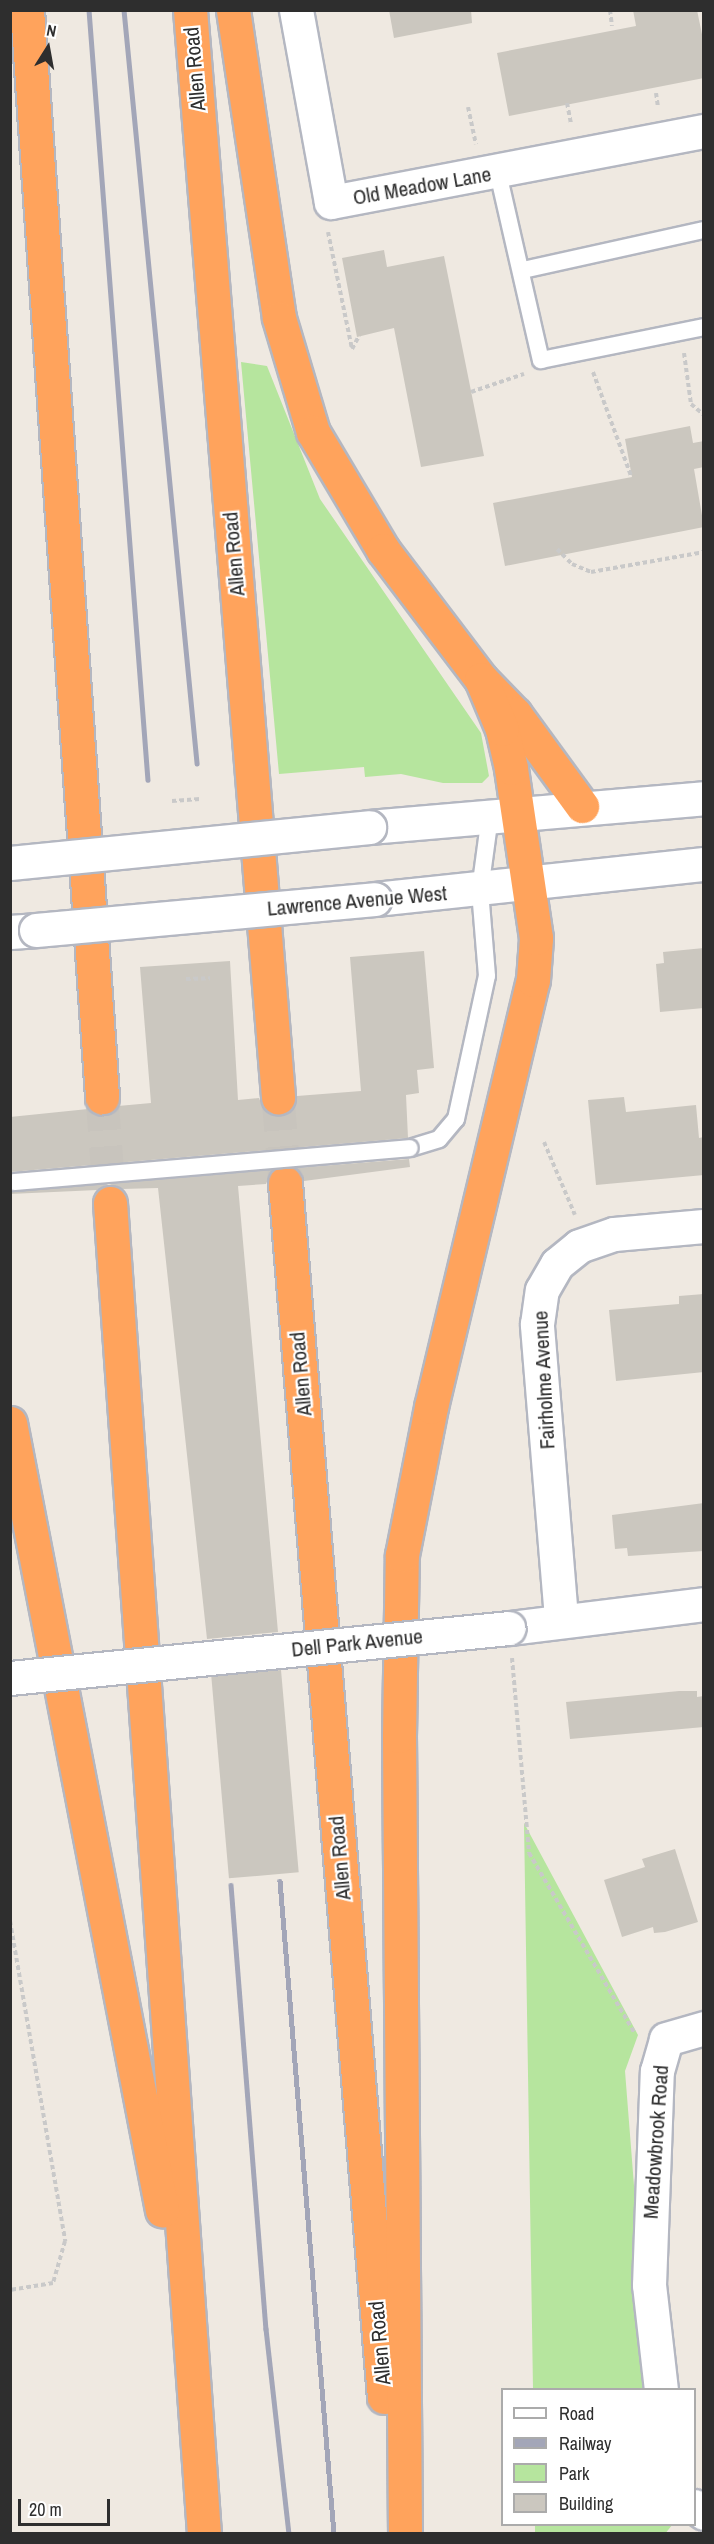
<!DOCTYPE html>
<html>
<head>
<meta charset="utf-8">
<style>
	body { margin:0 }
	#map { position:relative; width:714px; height:2544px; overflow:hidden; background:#efe9e1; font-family:"Archivo Narrow",sans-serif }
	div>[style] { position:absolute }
	.green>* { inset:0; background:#b6e59e }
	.building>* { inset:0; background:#cbc7bf; transform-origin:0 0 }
	.motorway-tunnel>* { height:33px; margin-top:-16.5px; transform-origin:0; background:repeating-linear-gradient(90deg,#c8c4bd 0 33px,transparent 0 49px) }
	.path>* { height:4px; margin-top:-2px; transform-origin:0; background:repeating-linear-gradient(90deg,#c9c9c9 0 4.5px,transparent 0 7.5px) }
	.roads { filter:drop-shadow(2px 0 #b4b7c1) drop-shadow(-2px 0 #b4b7c1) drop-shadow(0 2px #b4b7c1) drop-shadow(0 -2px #b4b7c1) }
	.service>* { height:16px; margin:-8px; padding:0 8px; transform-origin:8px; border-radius:8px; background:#fff }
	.minor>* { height:33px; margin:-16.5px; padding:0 16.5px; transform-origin:16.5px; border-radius:16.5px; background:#fff }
	.secondary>* { height:33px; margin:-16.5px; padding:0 16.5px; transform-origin:16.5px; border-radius:16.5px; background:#fff }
	.motorway>* { height:33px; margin:-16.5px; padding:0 16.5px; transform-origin:16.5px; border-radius:16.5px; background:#ffa35c }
	.rail>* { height:4.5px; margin:-2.25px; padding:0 2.25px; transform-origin:2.25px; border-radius:2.25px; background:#a3a6b8 }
	.bridges { filter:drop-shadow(2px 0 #b4b7c1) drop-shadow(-2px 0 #b4b7c1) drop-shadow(0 2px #b4b7c1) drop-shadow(0 -2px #b4b7c1) }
	.service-bridge>* { height:16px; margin:-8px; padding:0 8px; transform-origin:8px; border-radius:8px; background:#fff }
	.minor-bridge>* { height:33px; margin:-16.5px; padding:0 16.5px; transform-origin:16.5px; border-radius:16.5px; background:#fff }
	.secondary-bridge>* { height:33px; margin:-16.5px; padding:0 16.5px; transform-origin:16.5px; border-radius:16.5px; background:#fff }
	span { translate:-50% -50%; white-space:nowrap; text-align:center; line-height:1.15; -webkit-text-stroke:4.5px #fff; paint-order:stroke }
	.street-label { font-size:21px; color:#2e2e2e }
	.frame { position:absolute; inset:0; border:12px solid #2e2e2e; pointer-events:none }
	.legend { position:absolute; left:501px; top:2388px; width:195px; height:138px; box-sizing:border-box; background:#fff; border:2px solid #ababab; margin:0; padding:8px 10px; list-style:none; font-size:18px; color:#2e2e2e }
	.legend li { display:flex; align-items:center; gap:12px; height:30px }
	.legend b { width:30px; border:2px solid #ababab }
	.north { position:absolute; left:18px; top:18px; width:60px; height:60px; -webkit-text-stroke:4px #fff; paint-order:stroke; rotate:11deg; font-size:16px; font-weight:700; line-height:24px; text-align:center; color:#2e2e2e }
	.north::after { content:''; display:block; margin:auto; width:21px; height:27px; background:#2e2e2e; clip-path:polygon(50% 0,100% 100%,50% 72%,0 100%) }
	.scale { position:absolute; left:18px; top:2499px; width:92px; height:27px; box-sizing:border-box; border:3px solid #2e2e2e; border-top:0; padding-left:8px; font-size:18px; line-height:21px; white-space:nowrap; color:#2e2e2e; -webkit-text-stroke:4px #fff; paint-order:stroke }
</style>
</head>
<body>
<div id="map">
	<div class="green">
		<i style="clip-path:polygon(241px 362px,267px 366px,320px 499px,481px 733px,489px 776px,482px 783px,443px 783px,401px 774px,365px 777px,364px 767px,279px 774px)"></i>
		<i style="clip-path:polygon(524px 1823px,638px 2035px,625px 2071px,650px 2389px,533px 2389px)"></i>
		<i style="clip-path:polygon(535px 2525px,535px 2524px,672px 2525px,665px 2534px,535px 2533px)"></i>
	</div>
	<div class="building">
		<i style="clip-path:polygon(389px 10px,471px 10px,472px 23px,394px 38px)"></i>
		<i style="clip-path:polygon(633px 10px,697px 10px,704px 44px,704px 78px,509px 116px,497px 53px,636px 26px)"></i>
		<i style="clip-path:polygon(384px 250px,387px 267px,444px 256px,484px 456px,421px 467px,394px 328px,357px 337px,342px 258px)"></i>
		<i style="clip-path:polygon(690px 426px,693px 443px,704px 441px,704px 467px,694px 469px,704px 527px,505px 566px,493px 503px,632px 477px,625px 439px)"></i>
		<i style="clip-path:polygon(704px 948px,704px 1008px,660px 1012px,656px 964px,664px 963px,663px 952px)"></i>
		<i style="clip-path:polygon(424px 951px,434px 1068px,417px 1070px,419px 1093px,406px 1095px,408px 1138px,10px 1172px,10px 1117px,88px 1109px,104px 1116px,118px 1106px,151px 1103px,140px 967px,230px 961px,238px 1100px,259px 1098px,263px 1108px,279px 1116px,289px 1112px,297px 1096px,361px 1091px,350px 957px)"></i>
		<i style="clip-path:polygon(624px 1097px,626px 1112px,696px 1105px,699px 1138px,704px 1137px,704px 1175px,596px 1185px,588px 1100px)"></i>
		<i style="clip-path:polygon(409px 1159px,410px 1167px,304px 1181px,296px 1168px)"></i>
		<i style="clip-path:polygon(272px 1170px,266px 1184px,238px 1186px,278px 1632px,207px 1639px,158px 1188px,122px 1189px,109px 1184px)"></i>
		<i style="clip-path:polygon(108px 1184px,97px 1190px,10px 1194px,10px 1192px)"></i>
		<i style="clip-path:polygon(704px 1294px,704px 1372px,616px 1381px,609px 1310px,679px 1304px,679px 1296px)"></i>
		<i style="clip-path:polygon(704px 1503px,704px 1551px,628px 1556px,627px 1548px,615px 1549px,612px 1515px)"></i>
		<i style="left:281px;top:1670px;width:203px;height:70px;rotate:85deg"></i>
		<i style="clip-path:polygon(679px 1691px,697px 1691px,697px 1697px,704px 1696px,704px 1727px,570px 1739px,566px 1702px)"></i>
		<i style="clip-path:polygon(675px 1849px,698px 1922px,665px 1932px,654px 1933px,653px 1927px,622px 1937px,604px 1880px,645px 1867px,642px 1859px)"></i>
	</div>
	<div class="motorway-tunnel">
		<i style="left:102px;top:1097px;width:106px;rotate:85.7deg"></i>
		<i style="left:278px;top:1097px;width:86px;rotate:85.3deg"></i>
	</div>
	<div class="path">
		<i style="left:610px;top:10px;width:16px;rotate:83deg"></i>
		<i style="left:656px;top:93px;width:14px;rotate:82deg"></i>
		<i style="left:567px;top:103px;width:20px;rotate:79deg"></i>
		<i style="left:468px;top:107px;width:38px;rotate:78deg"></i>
		<i style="left:328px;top:232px;width:119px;rotate:78.4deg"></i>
		<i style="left:352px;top:349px;width:15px;rotate:-62deg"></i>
		<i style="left:684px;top:353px;width:51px;rotate:82.2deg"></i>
		<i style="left:691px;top:404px;width:17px;rotate:40deg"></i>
		<i style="left:593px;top:372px;width:111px;rotate:69.9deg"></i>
		<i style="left:471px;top:392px;width:56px;rotate:-18.8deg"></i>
		<i style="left:557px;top:549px;width:21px;rotate:45deg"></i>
		<i style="left:572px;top:564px;width:21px;rotate:23deg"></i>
		<i style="left:591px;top:572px;width:115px;rotate:-10deg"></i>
		<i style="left:172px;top:801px;width:28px;rotate:-4deg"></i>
		<i style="left:186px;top:979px;width:24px;rotate:-2deg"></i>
		<i style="left:544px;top:1142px;width:79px;rotate:67deg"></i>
		<i style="left:512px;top:1658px;width:196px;rotate:85deg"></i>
		<i style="left:529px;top:1853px;width:208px;rotate:59.6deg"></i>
		<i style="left:10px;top:1921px;width:325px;rotate:80.2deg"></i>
		<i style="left:65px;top:2241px;width:44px;rotate:105.9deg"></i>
		<i style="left:53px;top:2283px;width:44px;rotate:170.8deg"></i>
	</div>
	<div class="roads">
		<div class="service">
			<i style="left:498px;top:173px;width:192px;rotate:77.1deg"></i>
			<i style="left:541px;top:360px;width:166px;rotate:-11.4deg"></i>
			<i style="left:523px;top:270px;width:185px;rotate:-12.5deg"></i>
			<i style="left:410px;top:1148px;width:30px;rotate:-17deg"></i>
			<i style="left:439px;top:1139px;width:26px;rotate:-50deg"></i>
			<i style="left:456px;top:1119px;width:146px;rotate:-77.8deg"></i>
			<i style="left:487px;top:976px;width:86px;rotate:-94.7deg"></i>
			<i style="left:480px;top:890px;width:75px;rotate:-82.3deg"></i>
		</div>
		<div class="minor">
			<i style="left:296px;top:10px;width:195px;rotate:79.7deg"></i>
			<i style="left:331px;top:202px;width:380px;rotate:-10.8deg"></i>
			<i style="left:561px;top:1618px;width:295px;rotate:-94.7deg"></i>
			<i style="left:537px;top:1324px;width:34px;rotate:-82deg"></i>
			<i style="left:542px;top:1290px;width:30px;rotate:-60deg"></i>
			<i style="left:557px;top:1264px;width:28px;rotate:-39deg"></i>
			<i style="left:579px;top:1246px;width:37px;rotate:-19deg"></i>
			<i style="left:614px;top:1234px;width:90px;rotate:-5.1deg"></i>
			<i style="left:509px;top:1628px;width:196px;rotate:-7deg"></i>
			<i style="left:661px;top:2390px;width:106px;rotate:-96.5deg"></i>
			<i style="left:649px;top:2285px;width:214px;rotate:-87.9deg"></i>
			<i style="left:657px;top:2071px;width:33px;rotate:-74deg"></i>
			<i style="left:666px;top:2039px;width:40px;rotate:-16deg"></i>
			<i style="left:694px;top:2506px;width:12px;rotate:35deg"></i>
		</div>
		<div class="secondary">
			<i style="left:369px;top:827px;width:336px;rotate:-4.9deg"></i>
			<i style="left:375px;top:899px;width:331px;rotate:-6.1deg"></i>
			<i style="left:10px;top:932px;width:26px;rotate:-4deg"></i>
		</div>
		<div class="motorway">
			<i style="left:27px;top:10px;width:1090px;rotate:86.05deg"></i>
			<i style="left:190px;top:10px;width:1091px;rotate:85.37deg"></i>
			<i style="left:233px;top:10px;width:311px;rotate:81.5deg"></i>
			<i style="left:279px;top:318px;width:119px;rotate:73.4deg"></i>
			<i style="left:313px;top:432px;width:137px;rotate:59.3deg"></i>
			<i style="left:383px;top:550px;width:162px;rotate:52.8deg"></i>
			<i style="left:481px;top:679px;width:49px;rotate:45.8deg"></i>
			<i style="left:515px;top:714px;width:114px;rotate:53.9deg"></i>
			<i style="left:285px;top:1183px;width:1218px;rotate:85.34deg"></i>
			<i style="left:110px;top:1203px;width:1334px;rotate:85.96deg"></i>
			<i style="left:10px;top:1423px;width:802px;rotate:79.07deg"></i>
			<i style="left:405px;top:2534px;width:798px;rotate:-90.43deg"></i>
			<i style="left:399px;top:1736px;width:181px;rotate:-89.1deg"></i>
			<i style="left:402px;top:1555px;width:151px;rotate:-78.9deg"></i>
			<i style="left:431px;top:1407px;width:439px;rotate:-76.6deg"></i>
			<i style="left:533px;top:980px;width:42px;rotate:-85.9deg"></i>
			<i style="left:536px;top:938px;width:172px;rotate:-98.4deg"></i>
			<i style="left:511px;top:768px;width:40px;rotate:-103deg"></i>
			<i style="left:502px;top:729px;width:54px;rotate:-112.8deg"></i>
		</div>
	</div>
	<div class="rail">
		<i style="left:89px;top:10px;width:772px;rotate:85.62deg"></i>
		<i style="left:124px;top:10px;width:757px;rotate:84.46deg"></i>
		<i style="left:280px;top:1881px;width:655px;rotate:85.27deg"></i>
		<i style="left:231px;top:1885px;width:445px;rotate:85.5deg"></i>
		<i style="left:266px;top:2329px;width:206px;rotate:83.6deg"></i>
	</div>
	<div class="bridges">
		<div class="service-bridge">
			<i style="left:14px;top:1182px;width:397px;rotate:-4.9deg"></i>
		</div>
		<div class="minor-bridge">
			<i style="left:10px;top:1678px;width:501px;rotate:-5.72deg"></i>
		</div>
		<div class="secondary-bridge">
			<i style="left:10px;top:863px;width:361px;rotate:-5.7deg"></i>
			<i style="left:36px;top:930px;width:340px;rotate:-5.2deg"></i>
		</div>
	</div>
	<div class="street-label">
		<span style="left:195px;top:69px;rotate:-95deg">Allen Road</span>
		<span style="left:422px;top:186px;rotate:-10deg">Old Meadow Lane</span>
		<span style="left:234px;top:554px;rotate:-95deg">Allen Road</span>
		<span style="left:357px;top:901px;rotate:-5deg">Lawrence Avenue West</span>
		<span style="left:301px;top:1374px;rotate:-95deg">Allen Road</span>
		<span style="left:544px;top:1380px;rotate:-93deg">Fairholme Avenue</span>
		<span style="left:357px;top:1643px;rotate:-6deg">Dell Park Avenue</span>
		<span style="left:340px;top:1858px;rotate:-95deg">Allen Road</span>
		<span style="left:656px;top:2142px;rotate:-86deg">Meadowbrook Road</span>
		<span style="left:380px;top:2343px;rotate:-95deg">Allen Road</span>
	</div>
	<div class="frame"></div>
	<ul class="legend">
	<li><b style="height:8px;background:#fff"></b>Road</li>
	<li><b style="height:8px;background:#a3a6b8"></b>Railway</li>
	<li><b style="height:16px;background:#b6e59e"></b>Park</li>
	<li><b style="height:16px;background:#cbc7bf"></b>Building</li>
	</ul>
	<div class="north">N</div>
	<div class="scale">20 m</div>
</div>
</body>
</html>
